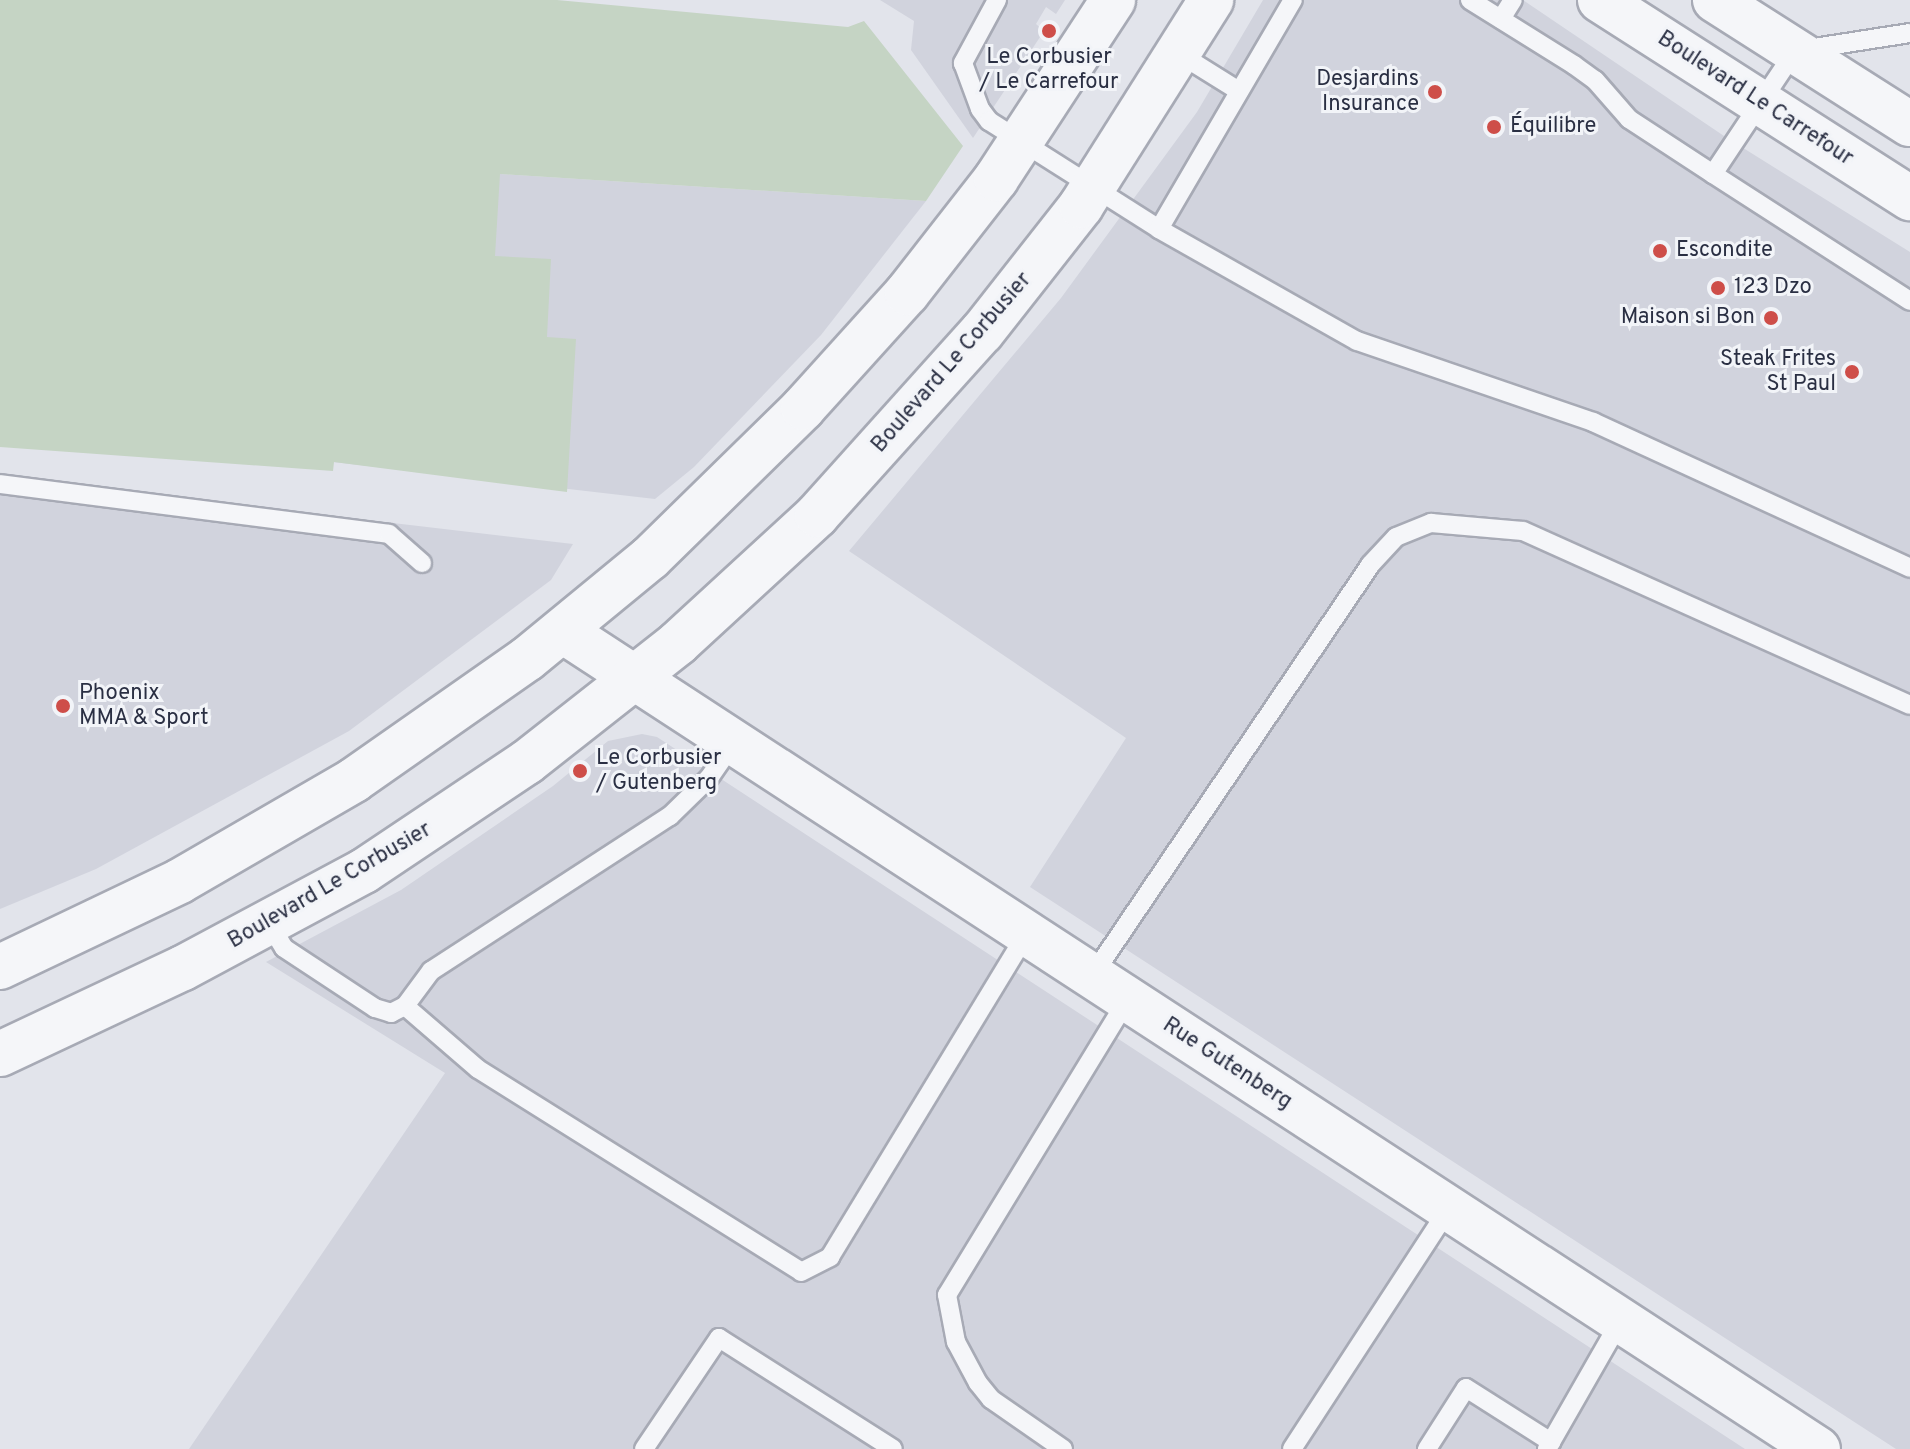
<!DOCTYPE html>
<html>
<head>
<meta charset="utf-8">
<style>
	body { margin:0 }
	#map { position:relative; width:1910px; height:1449px; overflow:hidden; background:#e2e4eb; font-family:Overpass,sans-serif }
	div>[style] { position:absolute }
	.built>* { inset:0; background:#d1d3dd }
	.green>* { inset:0; background:#c5d4c4 }
	.roads { filter:drop-shadow(2px 0 #a7aab5) drop-shadow(-2px 0 #a7aab5) drop-shadow(0 2px #a7aab5) drop-shadow(0 -2px #a7aab5) }
	.service>* { height:18px; margin:-9px; padding:0 9px; transform-origin:9px; border-radius:9px; background:#f5f6f9 }
	.tertiary>* { height:44px; margin:-22px; padding:0 22px; transform-origin:22px; border-radius:22px; background:#f5f6f9 }
	.dots>* { width:22px; height:22px; translate:-50% -50%; box-sizing:border-box; border:4px solid #f2f4f8; border-radius:50% }
	span { translate:-50% -50%; white-space:nowrap; text-align:center; line-height:1.15; -webkit-text-stroke:6px #f2f4f8; paint-order:stroke }
	.poi-label { font-size:22px; color:#2a2f43 }
	.right { translate:-100% -50%; text-align:right }
	.left { translate:0 -50%; text-align:left }
	.street-label { font-size:22px; color:#2a2f43 }
</style>
</head>
<body>
<div id="map">
	<div class="built">
		<i style="clip-path:polygon(880px 0,1065px 0,1056px 14px,1046px 7px,1036px 24px,1044px 31px,973px 138px,911px 50px,914px 21px)"></i>
		<i style="clip-path:polygon(1263px 0,1523px 0,1724px 136px,1910px 252px,1910px 1449px,1896px 1449px,1030px 887px,1126px 738px,849px 551px,1061px 298px,1197px 112px)"></i>
		<i style="clip-path:polygon(500px 174px,926px 201px,821px 335px,694px 467px,655px 499px,333px 462px)"></i>
		<i style="clip-path:polygon(0 477px,573px 544px,551px 580px,349px 731px,96px 869px,0 909px)"></i>
		<i style="clip-path:polygon(642px 734px,657px 737px,1745px 1449px,189px 1449px,445px 1073px,266px 962px,401px 890px,553px 786px,608px 741px)"></i>
	</div>
	<div class="green">
		<i style="clip-path:polygon(0 0,557px 0,848px 27px,864px 21px,963px 146px,926px 201px,500px 174px,495px 256px,551px 259px,547px 337px,576px 339px,567px 492px,334px 462px,333px 471px,0 447px)"></i>
	</div>
	<div class="roads">
		<div class="service">
			<i style="left:997px;top:0;width:72px;rotate:118.4deg"></i>
			<i style="left:963px;top:63px;width:49px;rotate:69.7deg"></i>
			<i style="left:980px;top:109px;width:15px;rotate:53deg"></i>
			<i style="left:989px;top:121px;width:201px;rotate:32.4deg"></i>
			<i style="left:1159px;top:229px;width:227px;rotate:29.5deg"></i>
			<i style="left:1357px;top:341px;width:250px;rotate:18.9deg"></i>
			<i style="left:1593px;top:422px;width:349px;rotate:24.7deg"></i>
			<i style="left:1470px;top:0;width:123px;rotate:32deg"></i>
			<i style="left:1574px;top:65px;width:26px;rotate:36deg"></i>
			<i style="left:1595px;top:80px;width:52px;rotate:48.9deg"></i>
			<i style="left:1629px;top:119px;width:100px;rotate:33.2deg"></i>
			<i style="left:1713px;top:174px;width:148px;rotate:-56.3deg"></i>
			<i style="left:1795px;top:51px;width:116px;rotate:-8.9deg"></i>
			<i style="left:1501px;top:19px;width:22px;rotate:-58deg"></i>
			<i style="left:1178px;top:53px;width:72px;rotate:31.9deg"></i>
			<i style="left:1713px;top:174px;width:234px;rotate:32.8deg"></i>
			<i style="left:1159px;top:229px;width:265px;rotate:-59.7deg"></i>
			<i style="left:0;top:484px;width:392px;rotate:7.3deg"></i>
			<i style="left:389px;top:534px;width:44px;rotate:41.3deg"></i>
			<i style="left:269px;top:923px;width:29px;rotate:59deg"></i>
			<i style="left:284px;top:948px;width:109px;rotate:33.4deg"></i>
			<i style="left:375px;top:1008px;width:17px;rotate:17deg"></i>
			<i style="left:391px;top:1013px;width:16px;rotate:-27deg"></i>
			<i style="left:405px;top:1006px;width:44px;rotate:-53.4deg"></i>
			<i style="left:431px;top:971px;width:285px;rotate:-33deg"></i>
			<i style="left:670px;top:816px;width:54px;rotate:-44.3deg"></i>
			<i style="left:709px;top:778px;width:44px;rotate:-55.2deg"></i>
			<i style="left:1092px;top:976px;width:496px;rotate:-55.9deg"></i>
			<i style="left:1370px;top:565px;width:38px;rotate:-47deg"></i>
			<i style="left:1396px;top:537px;width:38px;rotate:-22deg"></i>
			<i style="left:1431px;top:523px;width:92px;rotate:5deg"></i>
			<i style="left:1523px;top:531px;width:424px;rotate:24.2deg"></i>
			<i style="left:405px;top:1006px;width:96px;rotate:40.8deg"></i>
			<i style="left:478px;top:1069px;width:381px;rotate:32.1deg"></i>
			<i style="left:801px;top:1272px;width:33px;rotate:-27deg"></i>
			<i style="left:830px;top:1257px;width:379px;rotate:-58.7deg"></i>
			<i style="left:644px;top:1449px;width:134px;rotate:-56deg"></i>
			<i style="left:719px;top:1338px;width:206px;rotate:32.5deg"></i>
			<i style="left:1063px;top:1449px;width:88px;rotate:-145.2deg"></i>
			<i style="left:991px;top:1399px;width:21px;rotate:-129deg"></i>
			<i style="left:978px;top:1383px;width:47px;rotate:-118.2deg"></i>
			<i style="left:956px;top:1342px;width:48px;rotate:-100.8deg"></i>
			<i style="left:947px;top:1295px;width:347px;rotate:-58.6deg"></i>
			<i style="left:1292px;top:1449px;width:288px;rotate:-56.9deg"></i>
			<i style="left:1427px;top:1449px;width:72px;rotate:-57.4deg"></i>
			<i style="left:1466px;top:1388px;width:101px;rotate:32.4deg"></i>
			<i style="left:1547px;top:1449px;width:149px;rotate:-60.2deg"></i>
		</div>
		<div class="tertiary">
			<i style="left:1600px;top:0;width:368px;rotate:32.6deg"></i>
			<i style="left:1715px;top:0;width:231px;rotate:32.5deg"></i>
			<i style="left:563px;top:631px;width:1498px;rotate:33.1deg"></i>
			<i style="left:0;top:967px;width:199px;rotate:-25.5deg"></i>
			<i style="left:180px;top:881px;width:201px;rotate:-30.1deg"></i>
			<i style="left:354px;top:780px;width:211px;rotate:-35deg"></i>
			<i style="left:527px;top:659px;width:159px;rotate:-39.4deg"></i>
			<i style="left:650px;top:558px;width:214px;rotate:-44.4deg"></i>
			<i style="left:803px;top:408px;width:155px;rotate:-47.9deg"></i>
			<i style="left:907px;top:293px;width:145px;rotate:-52deg"></i>
			<i style="left:996px;top:179px;width:214px;rotate:-56.8deg"></i>
			<i style="left:0;top:1054px;width:202px;rotate:-25.2deg"></i>
			<i style="left:183px;top:968px;width:205px;rotate:-28.2deg"></i>
			<i style="left:364px;top:871px;width:196px;rotate:-33.8deg"></i>
			<i style="left:527px;top:762px;width:192px;rotate:-38.2deg"></i>
			<i style="left:678px;top:643px;width:189px;rotate:-42.6deg"></i>
			<i style="left:817px;top:515px;width:246px;rotate:-48deg"></i>
			<i style="left:982px;top:332px;width:160px;rotate:-51.8deg"></i>
			<i style="left:1081px;top:206px;width:244px;rotate:-57.7deg"></i>
		</div>
	</div>
	<div class="dots">
		<i style="left:1049px;top:31px;background:#ce4e49"></i>
		<i style="left:1435px;top:92px;background:#ce4e49"></i>
		<i style="left:1494px;top:127px;background:#ce4e49"></i>
		<i style="left:1660px;top:251px;background:#ce4e49"></i>
		<i style="left:1718px;top:288px;background:#ce4e49"></i>
		<i style="left:1771px;top:318px;background:#ce4e49"></i>
		<i style="left:1852px;top:372px;background:#ce4e49"></i>
		<i style="left:63px;top:706px;background:#ce4e49"></i>
		<i style="left:580px;top:771px;background:#ce4e49"></i>
	</div>
	<div class="poi-label">
		<span style="left:1049px;top:70px">Le Corbusier<br>/ Le Carrefour</span>
		<span class="right" style="left:1419px;top:92px">Desjardins<br>Insurance</span>
		<span class="left" style="left:1510px;top:127px">Équilibre</span>
		<span class="left" style="left:1676px;top:251px">Escondite</span>
		<span class="left" style="left:1734px;top:288px">123 Dzo</span>
		<span class="right" style="left:1755px;top:318px">Maison si Bon</span>
		<span class="right" style="left:1836px;top:372px">Steak Frites<br>St Paul</span>
		<span class="left" style="left:79px;top:706px">Phoenix<br>MMA &amp; Sport</span>
		<span class="left" style="left:596px;top:771px">Le Corbusier<br>/ Gutenberg</span>
	</div>
	<div class="street-label">
		<span style="left:1755px;top:99px;rotate:33deg">Boulevard Le Carrefour</span>
		<span style="left:952px;top:363px;rotate:-49deg">Boulevard Le Corbusier</span>
		<span style="left:330px;top:886px;rotate:-30deg">Boulevard Le Corbusier</span>
		<span style="left:1227px;top:1064px;rotate:33deg">Rue Gutenberg</span>
	</div>
</div>
</body>
</html>
